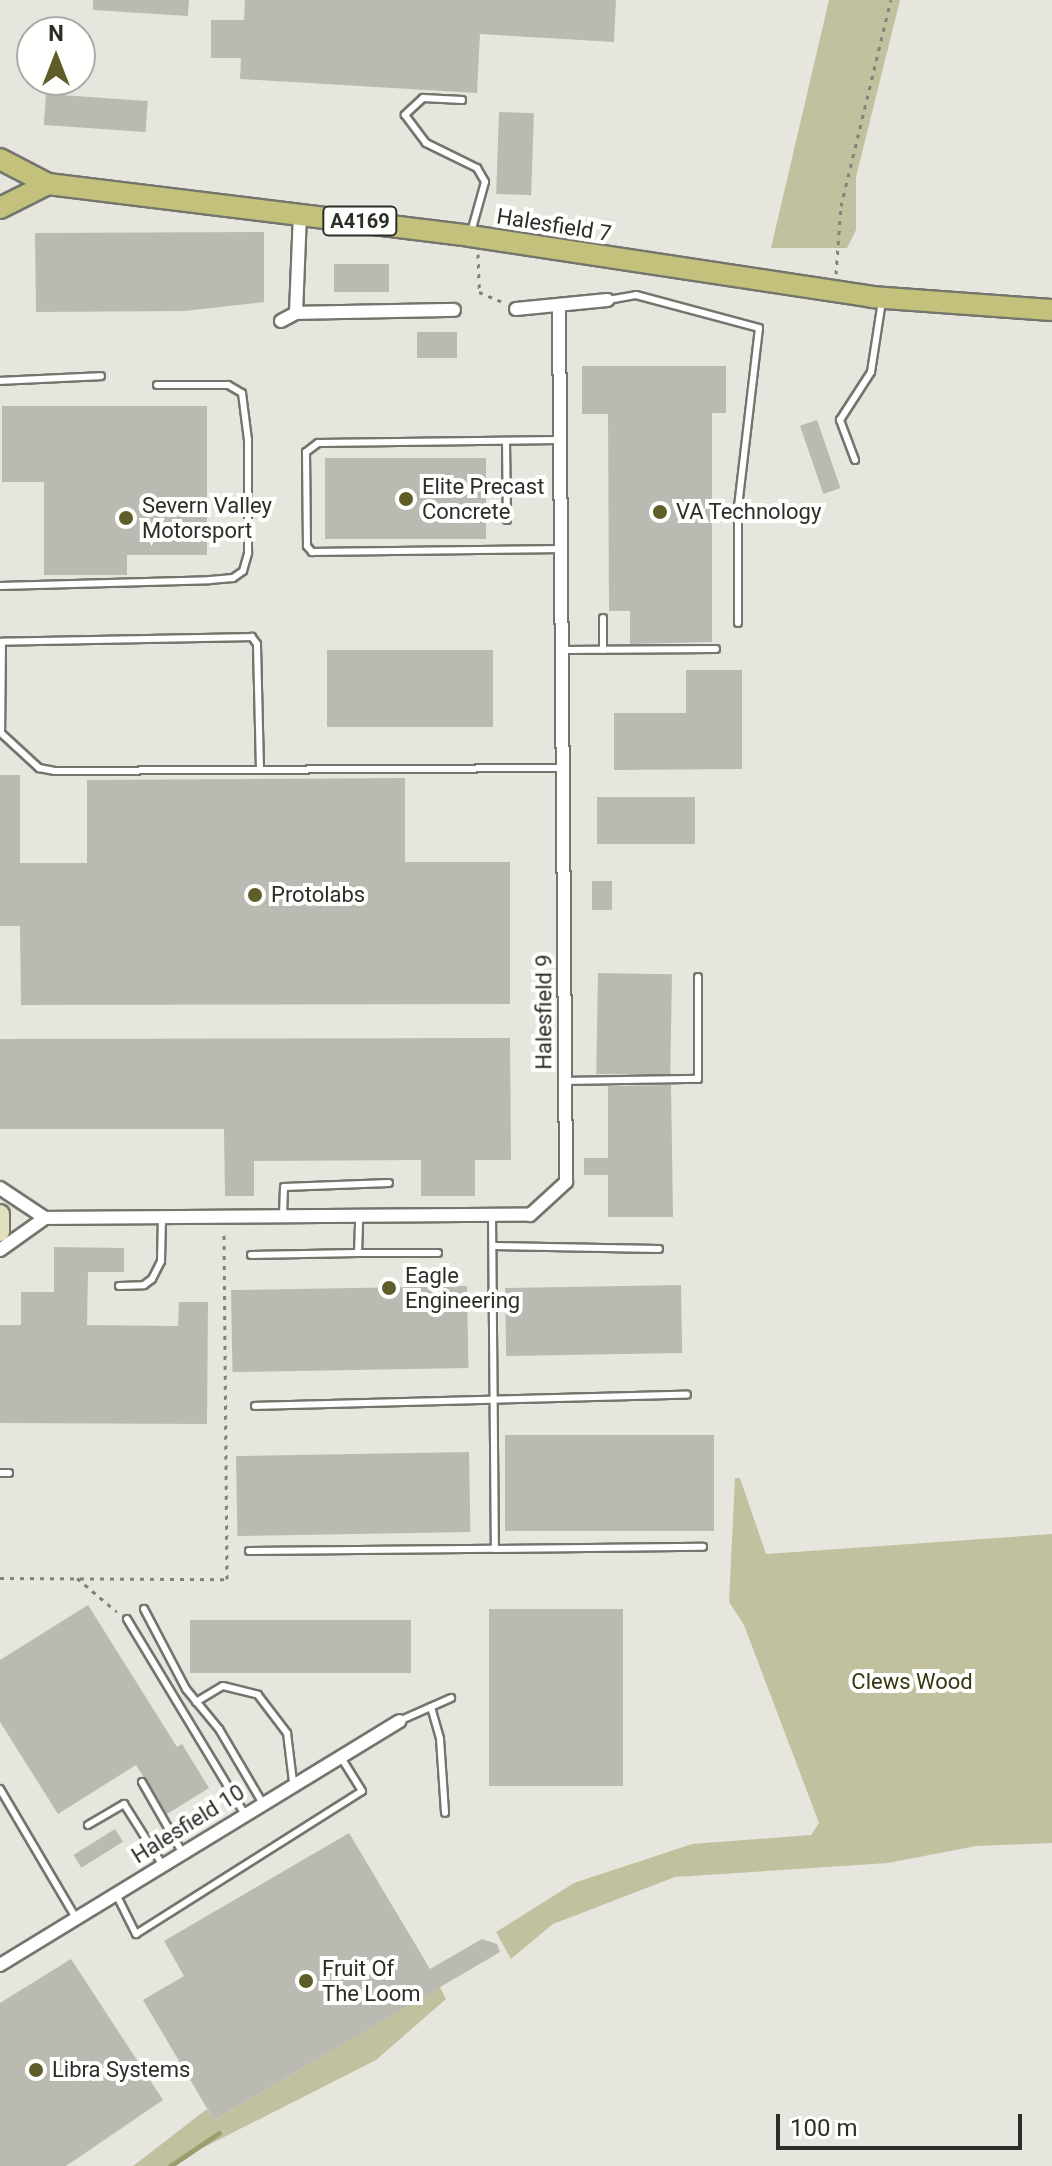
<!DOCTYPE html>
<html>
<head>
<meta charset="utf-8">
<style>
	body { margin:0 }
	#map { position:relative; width:1052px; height:2166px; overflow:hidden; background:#e6e6de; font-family:Roboto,sans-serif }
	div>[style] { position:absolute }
	.green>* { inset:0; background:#c1c1a0 }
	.stream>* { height:5px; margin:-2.5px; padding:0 2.5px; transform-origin:2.5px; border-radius:2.5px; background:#9d9c6f }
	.building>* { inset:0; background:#babab2; transform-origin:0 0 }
	.path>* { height:3px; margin-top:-1.5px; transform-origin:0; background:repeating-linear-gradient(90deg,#82827d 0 4px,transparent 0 10px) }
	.roads { filter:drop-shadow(2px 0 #74756d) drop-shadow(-2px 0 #74756d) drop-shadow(0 2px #74756d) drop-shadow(0 -2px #74756d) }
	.lane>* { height:6px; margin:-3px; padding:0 3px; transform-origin:3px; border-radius:3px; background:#fff }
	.street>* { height:12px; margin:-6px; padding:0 6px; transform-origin:6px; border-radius:6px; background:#fff }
	.secondary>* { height:18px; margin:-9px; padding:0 9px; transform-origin:9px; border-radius:9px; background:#e1e0bd }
	.primary>* { height:20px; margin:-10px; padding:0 10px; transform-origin:10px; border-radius:10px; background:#c3c17b }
	.dots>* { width:22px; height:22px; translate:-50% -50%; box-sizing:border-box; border:4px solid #fffffe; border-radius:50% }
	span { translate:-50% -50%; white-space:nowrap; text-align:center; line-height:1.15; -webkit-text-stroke:8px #fffffe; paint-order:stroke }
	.shield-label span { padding:2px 6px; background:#fffffe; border:2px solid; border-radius:6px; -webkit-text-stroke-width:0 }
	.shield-label { font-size:20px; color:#2d2d2a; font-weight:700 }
	.street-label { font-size:22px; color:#2d2d2a }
	.poi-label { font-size:22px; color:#2d2d2a }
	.left { translate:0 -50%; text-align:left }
	.park-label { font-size:22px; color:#373611 }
	.north { position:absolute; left:16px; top:16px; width:80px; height:80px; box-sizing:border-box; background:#fffffe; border:2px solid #ababa9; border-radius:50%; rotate:0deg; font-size:22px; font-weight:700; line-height:32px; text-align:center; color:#2d2d2a }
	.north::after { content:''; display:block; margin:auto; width:28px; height:36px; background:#5f5e2a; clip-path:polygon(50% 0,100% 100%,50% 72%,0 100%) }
	.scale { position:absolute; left:776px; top:2114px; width:246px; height:36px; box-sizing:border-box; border:4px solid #2d2d2a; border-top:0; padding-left:10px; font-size:24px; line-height:28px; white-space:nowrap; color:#2d2d2a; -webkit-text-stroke:6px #fffffe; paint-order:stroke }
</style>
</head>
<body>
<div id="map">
	<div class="green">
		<i style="clip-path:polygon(829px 0,900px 0,856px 177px,856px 230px,847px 248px,771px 248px)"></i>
		<i style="clip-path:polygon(735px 1478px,740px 1478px,766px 1554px,1052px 1534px,1052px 1843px,976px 1846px,888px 1863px,675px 1877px,553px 1924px,511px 1959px,496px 1932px,574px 1883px,692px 1844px,811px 1835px,819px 1823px,744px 1625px,729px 1602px)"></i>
		<i style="clip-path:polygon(440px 1987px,446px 1999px,376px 2060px,167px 2166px,133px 2166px,207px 2109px,214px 2120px)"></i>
	</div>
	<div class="stream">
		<i style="left:170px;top:2166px;width:59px;rotate:-34deg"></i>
	</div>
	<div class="building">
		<i style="clip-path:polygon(93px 0,189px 0,188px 16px,93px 10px)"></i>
		<i style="clip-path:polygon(245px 0,616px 0,614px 42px,480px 34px,477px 93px,240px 79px,241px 58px,211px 58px,211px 20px,244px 20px)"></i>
		<i style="left:46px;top:94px;width:102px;height:31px;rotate:4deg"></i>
		<i style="left:499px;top:112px;width:35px;height:82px;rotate:2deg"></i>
		<i style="clip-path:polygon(264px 232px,264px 302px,185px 311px,36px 312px,35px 233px)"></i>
		<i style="left:334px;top:264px;width:55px;height:28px"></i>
		<i style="left:457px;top:332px;width:26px;height:40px;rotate:90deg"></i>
		<i style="clip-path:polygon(582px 366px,726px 366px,726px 413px,712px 413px,712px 642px,630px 644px,630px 611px,609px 611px,608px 414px,582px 414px)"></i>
		<i style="clip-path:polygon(2px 406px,207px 406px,207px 555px,127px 555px,127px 575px,44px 575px,44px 482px,2px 482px)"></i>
		<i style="left:817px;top:420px;width:72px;height:18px;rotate:71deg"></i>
		<i style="left:486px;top:458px;width:81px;height:161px;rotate:90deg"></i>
		<i style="left:493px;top:650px;width:77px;height:166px;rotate:90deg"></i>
		<i style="clip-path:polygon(686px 670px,742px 670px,742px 769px,614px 770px,614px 713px,686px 713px)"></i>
		<i style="clip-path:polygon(0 775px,20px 775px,20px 863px,87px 863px,87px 780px,405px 778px,405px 862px,510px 862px,510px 1004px,21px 1005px,20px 926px,0 926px)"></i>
		<i style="left:597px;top:797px;width:98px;height:47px"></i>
		<i style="left:592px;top:881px;width:20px;height:29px"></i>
		<i style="left:598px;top:973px;width:74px;height:101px;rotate:1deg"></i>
		<i style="clip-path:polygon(510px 1038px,511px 1160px,475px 1160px,475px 1196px,421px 1196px,421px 1160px,254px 1161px,254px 1196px,225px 1196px,224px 1129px,0 1129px,0 1039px)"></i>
		<i style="clip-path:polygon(671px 1085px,673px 1217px,608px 1217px,608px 1175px,584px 1175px,584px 1158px,608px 1158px,608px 1086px)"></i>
		<i style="clip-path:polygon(54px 1247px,124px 1248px,124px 1272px,88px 1272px,87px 1325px,178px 1326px,179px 1302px,208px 1302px,207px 1424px,0 1423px,0 1325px,21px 1325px,21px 1292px,54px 1292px)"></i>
		<i style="left:681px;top:1285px;width:68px;height:176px;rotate:89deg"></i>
		<i style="left:467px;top:1286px;width:82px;height:236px;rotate:89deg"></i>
		<i style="left:505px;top:1435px;width:209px;height:96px"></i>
		<i style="left:469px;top:1452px;width:80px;height:233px;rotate:89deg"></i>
		<i style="clip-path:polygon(88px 1605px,177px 1747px,182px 1744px,209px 1788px,167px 1814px,136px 1765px,58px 1814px,0 1722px,0 1660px)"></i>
		<i style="left:623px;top:1609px;width:177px;height:134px;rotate:90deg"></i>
		<i style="left:190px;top:1620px;width:221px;height:53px"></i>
		<i style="left:115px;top:1829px;width:15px;height:49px;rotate:58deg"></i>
		<i style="clip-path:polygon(349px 1833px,430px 1969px,482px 1939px,497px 1944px,500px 1952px,214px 2120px,143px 2000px,184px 1976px,164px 1941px)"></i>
		<i style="clip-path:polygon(71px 1959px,163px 2100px,66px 2166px,0 2166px,0 2003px)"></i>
	</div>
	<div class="path">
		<i style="left:478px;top:254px;width:38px;rotate:88deg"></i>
		<i style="left:479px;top:292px;width:26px;rotate:23deg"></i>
		<i style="left:836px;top:274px;width:68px;rotate:-85.8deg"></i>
		<i style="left:841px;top:206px;width:212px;rotate:-76.4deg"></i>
		<i style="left:0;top:1578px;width:227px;rotate:0.3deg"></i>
		<i style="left:227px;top:1579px;width:349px;rotate:-90.5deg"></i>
		<i style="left:77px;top:1578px;width:52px;rotate:40.4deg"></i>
	</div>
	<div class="roads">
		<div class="lane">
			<i style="left:462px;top:100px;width:39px;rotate:-177deg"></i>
			<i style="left:423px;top:98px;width:25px;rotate:137deg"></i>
			<i style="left:405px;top:115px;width:35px;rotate:53deg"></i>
			<i style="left:426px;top:143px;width:57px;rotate:26.1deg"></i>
			<i style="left:477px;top:168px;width:16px;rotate:60deg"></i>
			<i style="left:485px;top:182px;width:52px;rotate:105.6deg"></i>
			<i style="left:608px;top:300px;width:28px;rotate:-10deg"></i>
			<i style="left:636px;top:295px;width:127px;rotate:15deg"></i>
			<i style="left:759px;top:328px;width:179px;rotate:96.7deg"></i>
			<i style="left:738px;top:506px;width:117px;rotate:90deg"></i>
			<i style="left:0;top:381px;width:101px;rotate:-2.8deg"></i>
			<i style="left:560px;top:440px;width:242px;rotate:179.3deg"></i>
			<i style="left:318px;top:443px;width:15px;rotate:143deg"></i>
			<i style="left:306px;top:452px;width:94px;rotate:89.4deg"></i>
			<i style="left:307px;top:546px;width:8px;rotate:50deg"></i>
			<i style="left:312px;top:552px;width:249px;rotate:-0.7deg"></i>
			<i style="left:506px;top:441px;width:79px;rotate:89.3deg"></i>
			<i style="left:855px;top:460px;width:43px;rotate:-110.6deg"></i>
			<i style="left:840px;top:420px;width:57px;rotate:-57.1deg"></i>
			<i style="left:871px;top:372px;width:72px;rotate:-81.2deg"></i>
			<i style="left:0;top:586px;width:210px;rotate:-1.6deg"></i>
			<i style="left:210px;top:580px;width:23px;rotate:-5deg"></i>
			<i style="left:233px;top:578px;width:12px;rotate:-35deg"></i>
			<i style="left:243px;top:571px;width:19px;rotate:-74deg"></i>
			<i style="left:248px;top:553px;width:113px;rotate:-90deg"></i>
			<i style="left:248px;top:440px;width:47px;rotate:-97.3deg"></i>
			<i style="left:242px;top:393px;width:16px;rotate:-150deg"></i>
			<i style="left:228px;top:385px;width:71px;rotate:180deg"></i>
			<i style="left:603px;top:618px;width:32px;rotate:90deg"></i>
			<i style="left:562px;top:650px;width:154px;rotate:-0.4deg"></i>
			<i style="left:260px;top:769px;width:125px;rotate:-91.4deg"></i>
			<i style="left:257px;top:644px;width:9px;rotate:-126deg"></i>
			<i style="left:252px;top:637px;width:250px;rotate:178.9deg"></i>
			<i style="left:2px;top:642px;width:91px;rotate:90.6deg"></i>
			<i style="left:1px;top:733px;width:52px;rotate:42.6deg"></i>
			<i style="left:39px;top:768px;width:16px;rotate:11deg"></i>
			<i style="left:55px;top:771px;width:508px;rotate:-0.34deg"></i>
			<i style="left:565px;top:1081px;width:133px;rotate:-0.9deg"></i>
			<i style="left:698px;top:1079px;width:102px;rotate:-90deg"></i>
			<i style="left:492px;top:1215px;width:334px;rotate:89.5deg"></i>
			<i style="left:495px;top:1549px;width:208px;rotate:-0.6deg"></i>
			<i style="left:283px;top:1216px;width:29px;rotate:-88deg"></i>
			<i style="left:284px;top:1187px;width:105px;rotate:-2.2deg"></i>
			<i style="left:493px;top:1246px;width:166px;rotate:1deg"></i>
			<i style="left:358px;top:1253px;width:80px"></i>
			<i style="left:251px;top:1255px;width:107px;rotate:-1.1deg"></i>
			<i style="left:358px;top:1253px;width:37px;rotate:-88deg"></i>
			<i style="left:119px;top:1286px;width:25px;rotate:-2deg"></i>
			<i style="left:144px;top:1285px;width:10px;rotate:-37deg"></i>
			<i style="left:152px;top:1279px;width:20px;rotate:-63deg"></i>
			<i style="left:161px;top:1261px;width:44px;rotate:-88.7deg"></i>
			<i style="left:255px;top:1406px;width:432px;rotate:-1.5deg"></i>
			<i style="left:0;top:1473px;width:9px"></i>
			<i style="left:249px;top:1551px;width:246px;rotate:-0.5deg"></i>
			<i style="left:144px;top:1609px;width:90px;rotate:62.3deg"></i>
			<i style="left:186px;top:1689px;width:52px;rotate:50.5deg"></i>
			<i style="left:219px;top:1729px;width:85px;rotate:59.5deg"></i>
			<i style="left:127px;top:1619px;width:227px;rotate:58.9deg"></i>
			<i style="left:196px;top:1702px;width:31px;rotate:-31deg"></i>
			<i style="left:223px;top:1686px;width:36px;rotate:14deg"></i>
			<i style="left:258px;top:1695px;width:48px;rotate:52.7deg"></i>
			<i style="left:287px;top:1733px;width:49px;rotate:83deg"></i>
			<i style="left:431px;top:1707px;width:33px;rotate:74deg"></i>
			<i style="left:440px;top:1739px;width:74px;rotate:86.1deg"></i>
			<i style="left:399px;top:1721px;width:57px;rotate:-23.9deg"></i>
			<i style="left:142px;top:1782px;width:81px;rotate:60.3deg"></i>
			<i style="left:0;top:1789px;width:150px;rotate:59.5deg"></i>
			<i style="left:88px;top:1825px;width:42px;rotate:-30.3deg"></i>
			<i style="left:124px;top:1804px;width:71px;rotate:57.7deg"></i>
			<i style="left:116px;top:1894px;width:45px;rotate:63.4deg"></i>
			<i style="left:136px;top:1934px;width:267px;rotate:-32.3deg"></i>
			<i style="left:362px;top:1791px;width:40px;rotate:-122deg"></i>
		</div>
		<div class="street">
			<i style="left:516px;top:309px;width:92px;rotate:-5.6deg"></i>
			<i style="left:296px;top:313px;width:100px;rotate:-87.7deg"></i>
			<i style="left:281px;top:321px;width:17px;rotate:-28deg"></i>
			<i style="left:296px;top:313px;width:158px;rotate:-1.1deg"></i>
			<i style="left:0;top:1188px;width:54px;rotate:33.7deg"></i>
			<i style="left:45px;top:1218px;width:485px;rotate:-0.4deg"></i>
			<i style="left:530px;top:1215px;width:49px;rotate:-42.5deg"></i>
			<i style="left:566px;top:1182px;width:873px;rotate:-90.46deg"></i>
			<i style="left:0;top:1250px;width:55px;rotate:-35.4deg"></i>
			<i style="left:0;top:1965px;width:468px;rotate:-31.4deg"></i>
		</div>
		<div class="secondary">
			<i style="left:0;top:1214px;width:18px;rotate:90deg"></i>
		</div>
		<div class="primary">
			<i style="left:0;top:159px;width:54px;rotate:27.5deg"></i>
			<i style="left:48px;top:184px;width:425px;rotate:7deg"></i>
			<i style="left:470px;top:236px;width:406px;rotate:8.6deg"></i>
			<i style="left:871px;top:297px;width:181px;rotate:4.1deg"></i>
			<i style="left:0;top:208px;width:54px;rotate:-26.6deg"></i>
		</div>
	</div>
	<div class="dots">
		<i style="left:406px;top:499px;background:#5f5e2a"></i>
		<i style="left:660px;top:512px;background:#5f5e2a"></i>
		<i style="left:126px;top:518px;background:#5f5e2a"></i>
		<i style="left:255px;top:895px;background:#5f5e2a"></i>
		<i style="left:389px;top:1288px;background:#5f5e2a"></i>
		<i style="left:306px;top:1981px;background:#5f5e2a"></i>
		<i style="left:36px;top:2070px;background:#5f5e2a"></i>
	</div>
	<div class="shield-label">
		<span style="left:360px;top:221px">A4169</span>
	</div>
	<div class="street-label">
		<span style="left:554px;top:225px;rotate:9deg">Halesfield 7</span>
		<span style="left:544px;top:1012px;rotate:-90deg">Halesfield 9</span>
		<span style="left:188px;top:1824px;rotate:-32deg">Halesfield 10</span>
	</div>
	<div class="poi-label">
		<span class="left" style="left:422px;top:499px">Elite Precast<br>Concrete</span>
		<span class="left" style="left:142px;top:518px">Severn Valley<br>Motorsport</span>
		<span class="left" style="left:676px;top:512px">VA Technology</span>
		<span class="left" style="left:271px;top:895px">Protolabs</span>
		<span class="left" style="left:405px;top:1288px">Eagle<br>Engineering</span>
		<span class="left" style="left:322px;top:1981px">Fruit Of<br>The Loom</span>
		<span class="left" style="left:52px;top:2070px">Libra Systems</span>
	</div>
	<div class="park-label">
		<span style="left:912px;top:1682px">Clews Wood</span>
	</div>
	<div class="north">N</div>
	<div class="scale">100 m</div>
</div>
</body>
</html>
